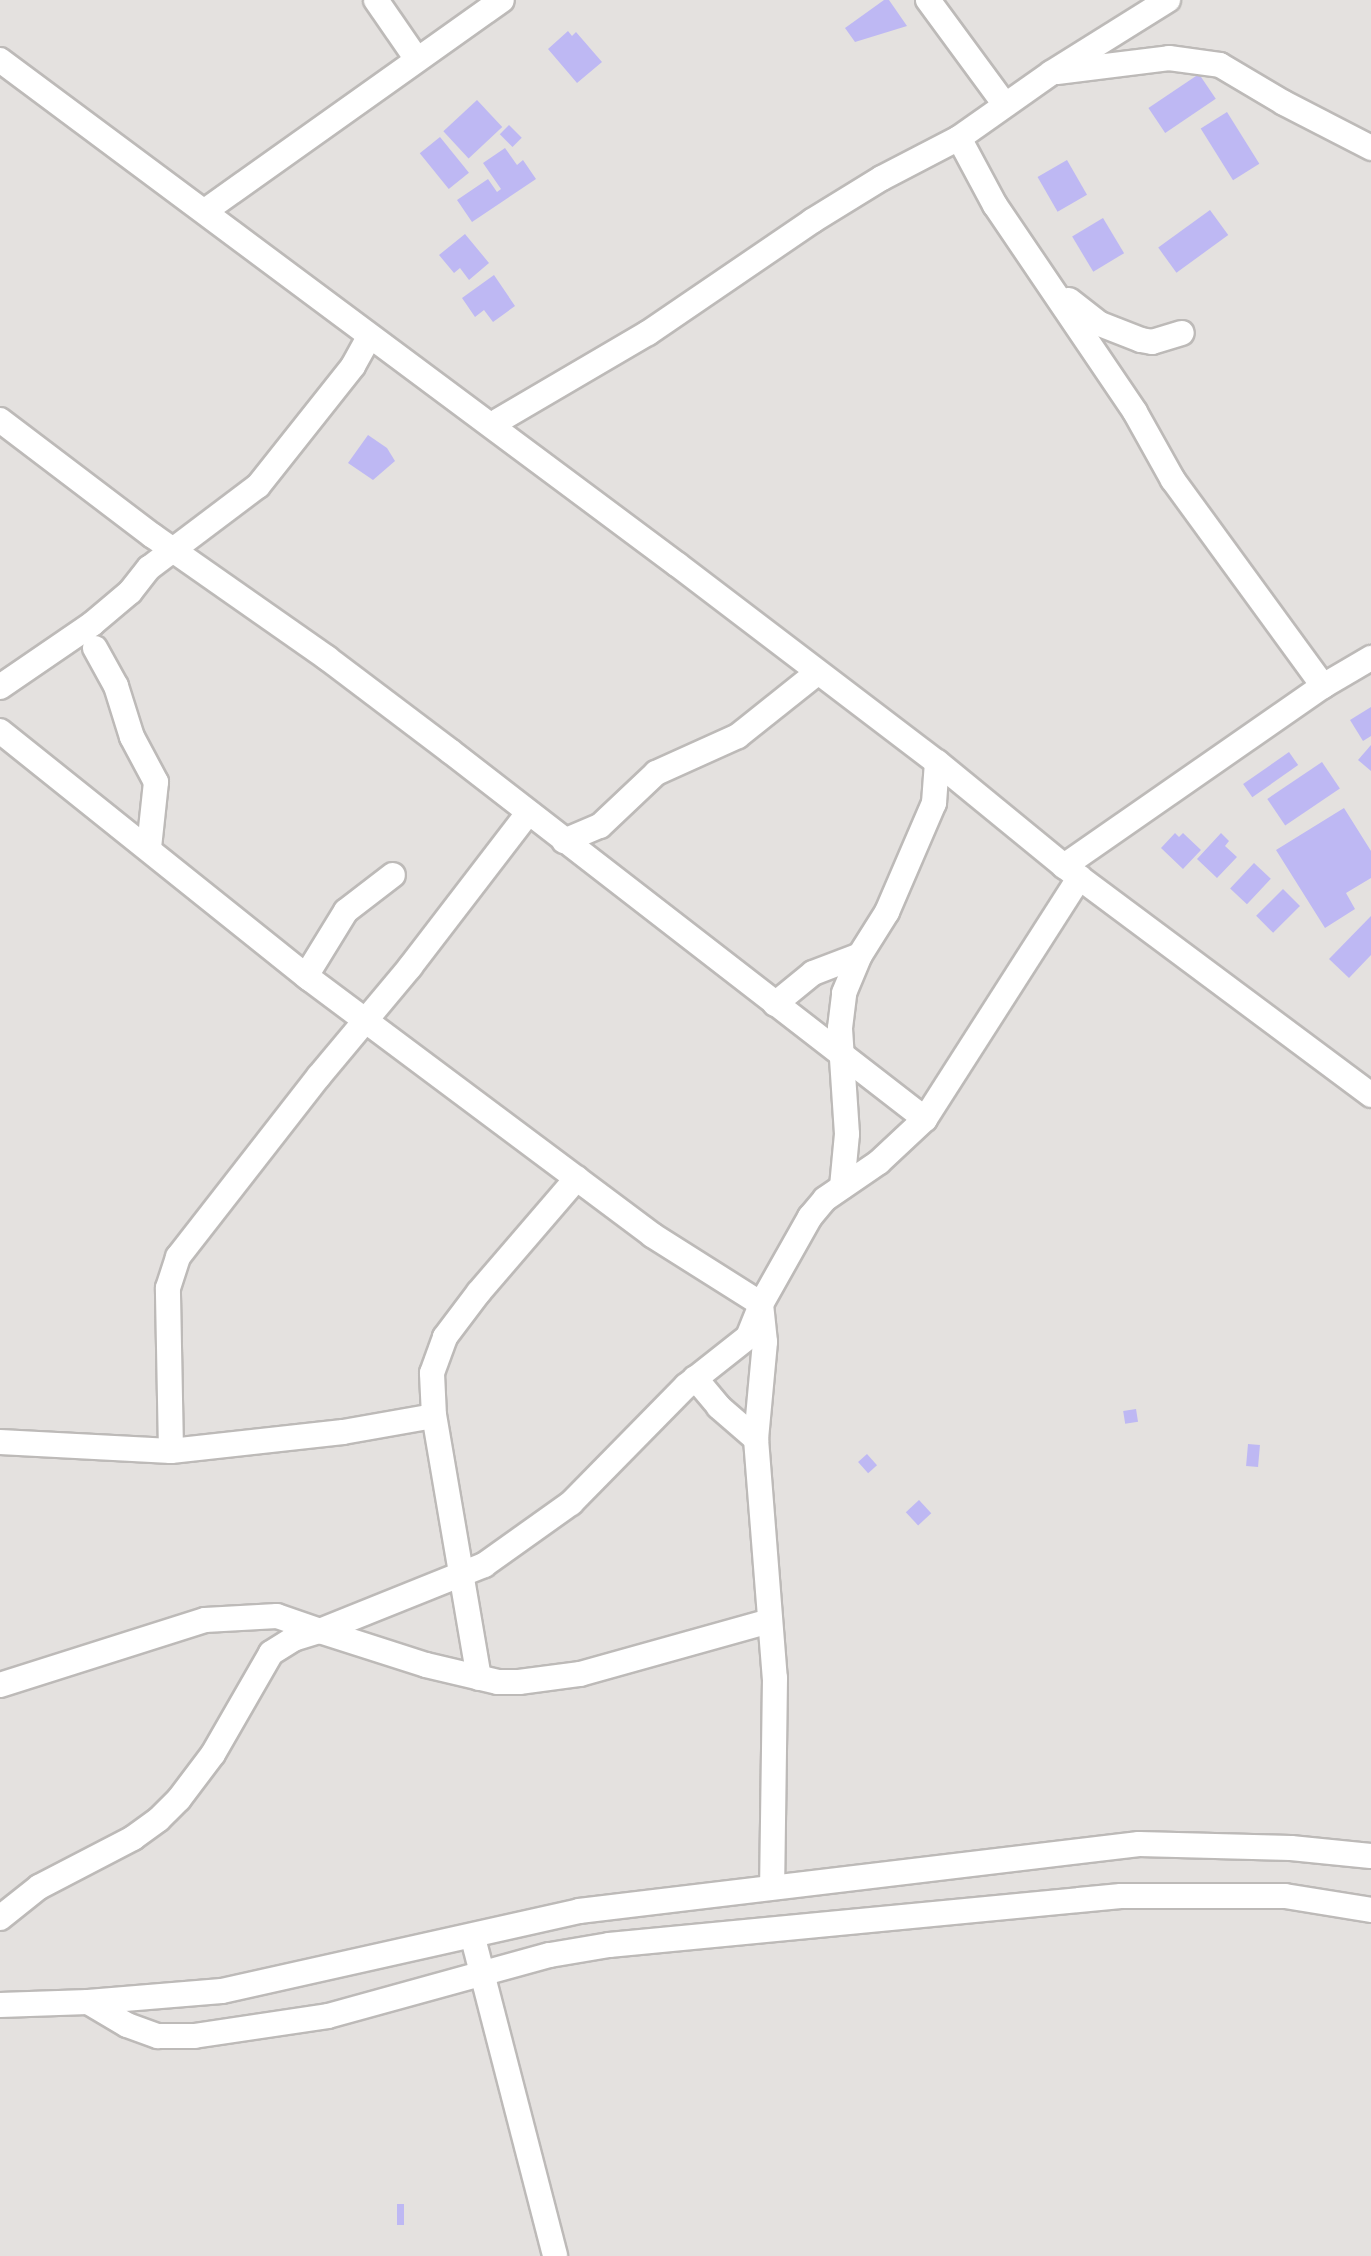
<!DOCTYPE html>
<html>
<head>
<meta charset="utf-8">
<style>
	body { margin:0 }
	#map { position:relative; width:1371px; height:2256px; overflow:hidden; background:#e4e1df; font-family:Inter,sans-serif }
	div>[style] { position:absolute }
	.building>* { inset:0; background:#beb8f3; transform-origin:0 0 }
	.roads { filter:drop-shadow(2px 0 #bdbab8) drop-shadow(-2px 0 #bdbab8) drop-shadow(0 2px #bdbab8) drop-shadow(0 -2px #bdbab8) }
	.minor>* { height:24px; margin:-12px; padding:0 12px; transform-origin:12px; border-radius:12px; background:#fff }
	span { translate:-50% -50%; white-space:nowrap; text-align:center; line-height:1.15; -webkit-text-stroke:6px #e4e1df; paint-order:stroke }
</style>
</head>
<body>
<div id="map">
	<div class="building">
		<i style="clip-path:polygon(884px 0,889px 0,907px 26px,855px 42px,845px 28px)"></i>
		<i style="clip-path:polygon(568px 31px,572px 36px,576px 32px,602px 62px,577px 83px,548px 49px)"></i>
		<i style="left:1199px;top:74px;width:30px;height:61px;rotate:56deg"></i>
		<i style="left:477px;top:100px;width:37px;height:46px;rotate:47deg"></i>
		<i style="left:1227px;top:112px;width:61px;height:31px;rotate:58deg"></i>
		<i style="left:509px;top:125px;width:18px;height:13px;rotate:45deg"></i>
		<i style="left:440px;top:137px;width:46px;height:26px;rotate:51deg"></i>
		<i style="clip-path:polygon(505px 148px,517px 165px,523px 160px,536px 179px,472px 222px,457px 200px,488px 179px,497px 192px,501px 189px,483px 163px)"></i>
		<i style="left:1067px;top:160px;width:40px;height:34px;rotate:60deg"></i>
		<i style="left:1210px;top:210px;width:31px;height:64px;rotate:54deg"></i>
		<i style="left:1103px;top:218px;width:41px;height:36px;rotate:59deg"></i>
		<i style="clip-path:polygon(465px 234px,489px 263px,469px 280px,460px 268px,454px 273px,439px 255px)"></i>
		<i style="clip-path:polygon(494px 275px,515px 306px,493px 322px,484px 310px,475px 317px,462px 298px)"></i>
		<i style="clip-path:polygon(368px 435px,387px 448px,395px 461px,373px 480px,348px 463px)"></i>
		<i style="clip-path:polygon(1371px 707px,1371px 736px,1363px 741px,1350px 720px)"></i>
		<i style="clip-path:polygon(1371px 745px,1371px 771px,1358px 760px)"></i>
		<i style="left:1289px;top:752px;width:16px;height:56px;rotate:55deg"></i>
		<i style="left:1322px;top:762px;width:32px;height:66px;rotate:56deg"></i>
		<i style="clip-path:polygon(1344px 808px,1371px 851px,1371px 878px,1346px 893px,1355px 909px,1325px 928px,1276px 850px)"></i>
		<i style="clip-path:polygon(1175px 833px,1179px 837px,1183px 833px,1201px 850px,1183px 869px,1161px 848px)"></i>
		<i style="clip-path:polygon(1221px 833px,1229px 841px,1225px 846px,1237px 857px,1217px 878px,1197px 859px)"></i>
		<i style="left:1254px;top:863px;width:23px;height:35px;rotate:43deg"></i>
		<i style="left:1283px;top:889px;width:24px;height:38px;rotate:45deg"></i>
		<i style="clip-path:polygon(1371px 916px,1371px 955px,1349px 978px,1329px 959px)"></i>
		<i style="left:1136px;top:1409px;width:13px;height:13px;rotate:81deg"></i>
		<i style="left:1248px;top:1444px;width:12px;height:22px;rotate:5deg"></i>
		<i style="left:867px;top:1454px;width:15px;height:12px;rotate:48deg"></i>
		<i style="left:919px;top:1500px;width:18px;height:18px;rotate:47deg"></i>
		<i style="left:397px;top:2204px;width:7px;height:21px"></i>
	</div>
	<div class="roads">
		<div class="minor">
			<i style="left:376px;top:0;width:70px;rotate:55.4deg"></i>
			<i style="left:928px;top:0;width:130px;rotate:53.7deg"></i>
			<i style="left:0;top:60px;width:845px;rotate:36.68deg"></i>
			<i style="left:678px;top:565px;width:325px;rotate:37.3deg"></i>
			<i style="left:937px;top:762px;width:164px;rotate:39.3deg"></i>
			<i style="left:1064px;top:866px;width:383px;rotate:36.7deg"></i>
			<i style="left:1057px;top:72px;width:113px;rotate:-7.1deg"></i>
			<i style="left:1169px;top:58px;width:51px;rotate:7.8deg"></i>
			<i style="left:1220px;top:65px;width:74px;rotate:30.7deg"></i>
			<i style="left:1284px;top:103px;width:98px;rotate:27.3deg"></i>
			<i style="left:959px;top:138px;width:76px;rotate:61.8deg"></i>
			<i style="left:995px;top:205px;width:250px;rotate:55.9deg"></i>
			<i style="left:1135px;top:412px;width:78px;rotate:60.8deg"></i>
			<i style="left:1173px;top:480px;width:255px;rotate:53.9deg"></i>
			<i style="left:205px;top:211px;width:364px;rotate:-35.4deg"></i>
			<i style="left:1069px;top:300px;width:39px;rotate:38deg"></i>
			<i style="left:1100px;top:324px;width:44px;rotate:21.3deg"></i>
			<i style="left:1141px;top:340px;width:11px;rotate:10deg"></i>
			<i style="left:1152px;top:342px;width:31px;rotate:-17deg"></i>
			<i style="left:0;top:420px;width:192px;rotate:37.2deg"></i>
			<i style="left:153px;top:536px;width:213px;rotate:35deg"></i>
			<i style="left:327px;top:658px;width:154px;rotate:37.1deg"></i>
			<i style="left:450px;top:751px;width:601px;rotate:37.77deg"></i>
			<i style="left:491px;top:425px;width:182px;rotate:-30.4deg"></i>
			<i style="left:648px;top:333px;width:199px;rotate:-34.3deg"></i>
			<i style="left:812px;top:221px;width:82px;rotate:-31.6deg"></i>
			<i style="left:882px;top:178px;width:87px;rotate:-27.5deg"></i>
			<i style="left:959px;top:138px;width:113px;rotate:-35.2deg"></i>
			<i style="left:1051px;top:73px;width:138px;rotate:-32deg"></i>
			<i style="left:95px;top:648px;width:43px;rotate:61.1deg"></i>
			<i style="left:116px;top:686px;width:53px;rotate:72.6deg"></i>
			<i style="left:132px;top:737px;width:51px;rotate:61.9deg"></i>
			<i style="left:156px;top:782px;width:66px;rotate:96.1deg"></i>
			<i style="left:0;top:687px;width:112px;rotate:-34.4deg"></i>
			<i style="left:92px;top:624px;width:50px;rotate:-40.1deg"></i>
			<i style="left:130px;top:592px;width:31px;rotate:-52deg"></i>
			<i style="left:149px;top:568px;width:136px;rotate:-37deg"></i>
			<i style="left:258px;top:486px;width:153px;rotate:-51.6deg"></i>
			<i style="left:353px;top:366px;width:33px;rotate:-61deg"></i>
			<i style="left:0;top:731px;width:397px;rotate:38.7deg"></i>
			<i style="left:310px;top:979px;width:427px;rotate:36.8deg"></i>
			<i style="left:652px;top:1235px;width:129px;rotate:32.3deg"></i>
			<i style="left:761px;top:1304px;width:38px;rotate:84deg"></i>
			<i style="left:765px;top:1342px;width:97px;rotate:95.3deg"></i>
			<i style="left:756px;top:1439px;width:240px;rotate:85.5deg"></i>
			<i style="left:775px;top:1678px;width:208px;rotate:90.8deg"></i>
			<i style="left:564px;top:841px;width:39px;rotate:-23deg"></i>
			<i style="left:600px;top:826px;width:77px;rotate:-43.4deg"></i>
			<i style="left:656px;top:773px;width:90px;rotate:-24.3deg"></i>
			<i style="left:738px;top:736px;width:101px;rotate:-38.6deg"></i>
			<i style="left:1064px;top:866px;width:315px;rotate:-34.8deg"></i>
			<i style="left:1323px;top:686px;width:56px;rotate:-30.3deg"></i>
			<i style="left:306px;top:976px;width:76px;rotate:-58.4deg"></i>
			<i style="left:346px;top:911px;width:59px;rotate:-37.5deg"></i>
			<i style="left:775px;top:1004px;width:49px;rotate:-39.2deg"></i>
			<i style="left:813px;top:973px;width:50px;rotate:-21deg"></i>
			<i style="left:842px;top:1187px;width:53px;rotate:-84.6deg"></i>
			<i style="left:847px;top:1134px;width:106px;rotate:-93.8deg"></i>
			<i style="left:840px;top:1028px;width:35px;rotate:-83deg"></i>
			<i style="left:844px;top:993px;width:41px;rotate:-67.2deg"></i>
			<i style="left:860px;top:955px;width:51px;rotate:-57.9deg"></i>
			<i style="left:887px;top:912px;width:119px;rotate:-66.7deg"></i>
			<i style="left:934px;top:803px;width:41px;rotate:-85.8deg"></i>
			<i style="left:695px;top:1378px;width:38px;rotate:50deg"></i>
			<i style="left:719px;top:1407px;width:49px;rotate:40.9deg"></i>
			<i style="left:0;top:1442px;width:171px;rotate:3deg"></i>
			<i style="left:171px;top:1451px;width:173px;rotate:-6.3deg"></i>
			<i style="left:343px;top:1432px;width:92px;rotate:-10deg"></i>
			<i style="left:171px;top:1451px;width:163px;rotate:-91.1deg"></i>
			<i style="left:168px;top:1288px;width:33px;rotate:-72deg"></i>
			<i style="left:178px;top:1257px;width:229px;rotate:-52.1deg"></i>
			<i style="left:319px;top:1076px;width:142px;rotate:-50.1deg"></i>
			<i style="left:410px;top:967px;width:194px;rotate:-52.5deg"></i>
			<i style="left:479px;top:1678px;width:266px;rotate:-99.7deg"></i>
			<i style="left:434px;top:1416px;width:43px;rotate:-92.7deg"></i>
			<i style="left:432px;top:1373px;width:38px;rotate:-70deg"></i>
			<i style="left:445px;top:1337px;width:56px;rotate:-52.9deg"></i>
			<i style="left:479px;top:1292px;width:150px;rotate:-49.3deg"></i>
			<i style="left:0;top:1685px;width:215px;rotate:-17.6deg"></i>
			<i style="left:205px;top:1620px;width:72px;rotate:-3.2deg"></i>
			<i style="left:277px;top:1616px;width:46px;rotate:19.2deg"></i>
			<i style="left:320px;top:1631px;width:177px;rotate:-21.9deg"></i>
			<i style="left:484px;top:1565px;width:107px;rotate:-35.5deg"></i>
			<i style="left:571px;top:1503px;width:164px;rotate:-45.5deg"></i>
			<i style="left:686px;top:1386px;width:79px;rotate:-38.3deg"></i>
			<i style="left:748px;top:1337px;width:35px;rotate:-68deg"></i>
			<i style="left:761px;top:1304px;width:100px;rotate:-60.6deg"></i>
			<i style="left:810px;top:1217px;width:23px;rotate:-50deg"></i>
			<i style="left:825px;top:1199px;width:65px;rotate:-34.4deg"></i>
			<i style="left:879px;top:1162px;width:63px;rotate:-43.1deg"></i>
			<i style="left:925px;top:1119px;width:287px;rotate:-57.4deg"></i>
			<i style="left:0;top:1918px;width:50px;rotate:-38.5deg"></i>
			<i style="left:39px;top:1887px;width:106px;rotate:-27.5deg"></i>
			<i style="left:133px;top:1838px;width:32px;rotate:-36deg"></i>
			<i style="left:159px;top:1819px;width:28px;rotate:-45deg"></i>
			<i style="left:179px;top:1799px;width:56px;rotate:-52.9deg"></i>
			<i style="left:213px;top:1754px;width:116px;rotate:-60.1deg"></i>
			<i style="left:271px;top:1653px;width:26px;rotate:-32deg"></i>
			<i style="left:293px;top:1639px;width:28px;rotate:-17deg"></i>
			<i style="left:320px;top:1631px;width:111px;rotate:17.8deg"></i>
			<i style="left:426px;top:1665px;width:74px;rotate:13.3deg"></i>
			<i style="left:498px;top:1682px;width:21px"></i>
			<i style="left:519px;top:1682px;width:62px;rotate:-7.5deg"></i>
			<i style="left:580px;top:1674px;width:197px;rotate:-15.6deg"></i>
			<i style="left:473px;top:1938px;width:328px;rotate:75.5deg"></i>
			<i style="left:88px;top:2002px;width:45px;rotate:30.5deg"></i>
			<i style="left:127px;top:2025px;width:33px;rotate:20deg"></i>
			<i style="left:158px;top:2036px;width:36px"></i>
			<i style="left:194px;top:2036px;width:135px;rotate:-8.5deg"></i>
			<i style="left:328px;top:2016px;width:230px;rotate:-15.4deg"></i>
			<i style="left:550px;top:1955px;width:60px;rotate:-9.6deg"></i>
			<i style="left:609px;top:1945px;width:514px;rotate:-5.47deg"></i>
			<i style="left:1121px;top:1896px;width:164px"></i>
			<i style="left:1285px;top:1896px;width:87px;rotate:9.2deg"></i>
			<i style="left:0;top:2005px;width:88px;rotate:-2deg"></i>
			<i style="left:88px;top:2002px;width:134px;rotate:-4.7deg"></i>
			<i style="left:222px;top:1991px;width:366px;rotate:-12.6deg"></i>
			<i style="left:579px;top:1911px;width:564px;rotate:-6.82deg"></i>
			<i style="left:1139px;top:1844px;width:152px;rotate:1.5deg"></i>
			<i style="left:1291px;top:1848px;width:80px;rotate:5.7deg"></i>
		</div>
	</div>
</div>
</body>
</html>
